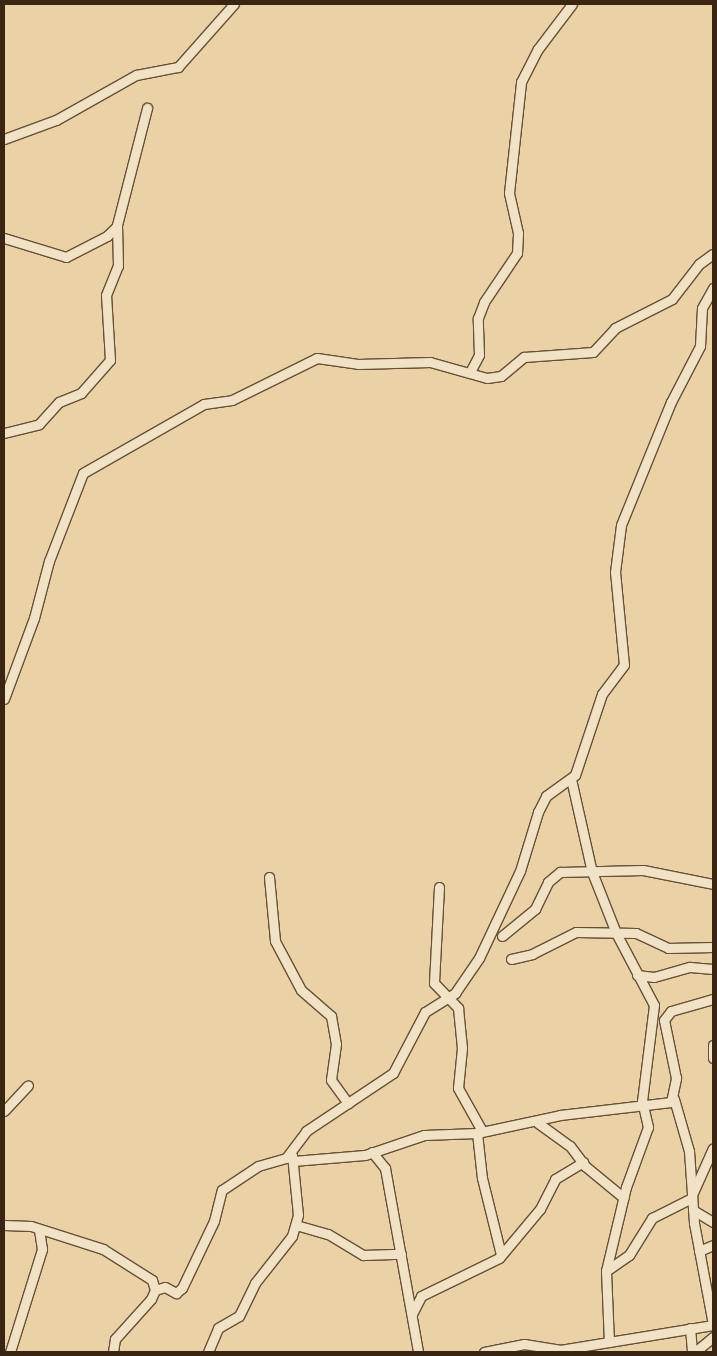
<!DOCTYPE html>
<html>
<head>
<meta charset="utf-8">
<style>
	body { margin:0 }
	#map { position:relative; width:717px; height:1356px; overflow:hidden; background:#ebd2a6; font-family:Alegreya,serif }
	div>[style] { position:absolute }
	.roads { filter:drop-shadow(1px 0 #665038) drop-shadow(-1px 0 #665038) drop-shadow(0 1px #665038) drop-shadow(0 -1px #665038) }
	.minor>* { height:9px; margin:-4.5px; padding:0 4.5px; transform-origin:4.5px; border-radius:4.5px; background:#f2e2c5 }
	span { translate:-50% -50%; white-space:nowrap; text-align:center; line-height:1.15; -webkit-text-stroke:4px #f2e2c5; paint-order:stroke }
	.frame { position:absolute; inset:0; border:5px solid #3a2513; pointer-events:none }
</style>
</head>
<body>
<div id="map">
	<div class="roads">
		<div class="minor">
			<i style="left:4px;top:139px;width:55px;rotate:-20.1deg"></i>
			<i style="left:56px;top:120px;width:92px;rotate:-29.4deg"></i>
			<i style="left:136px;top:75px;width:43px;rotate:-10.8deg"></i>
			<i style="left:178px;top:67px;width:84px;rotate:-48.4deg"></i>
			<i style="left:4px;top:238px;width:65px;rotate:17deg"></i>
			<i style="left:66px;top:257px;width:46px;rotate:-27.1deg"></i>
			<i style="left:107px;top:236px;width:14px;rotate:-45deg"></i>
			<i style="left:470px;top:372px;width:19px;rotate:-62deg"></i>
			<i style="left:479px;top:355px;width:37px;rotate:-92deg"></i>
			<i style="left:478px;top:318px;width:17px;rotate:-69deg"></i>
			<i style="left:484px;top:302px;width:59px;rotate:-56deg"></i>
			<i style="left:517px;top:253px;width:20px;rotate:-87deg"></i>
			<i style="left:518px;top:233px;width:41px;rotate:-102.7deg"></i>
			<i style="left:509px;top:193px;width:112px;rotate:-83.8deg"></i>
			<i style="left:521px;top:82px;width:37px;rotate:-63deg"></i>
			<i style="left:538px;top:49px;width:56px;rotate:-52.9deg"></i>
			<i style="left:4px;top:433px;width:36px;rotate:-14deg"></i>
			<i style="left:39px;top:424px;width:30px;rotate:-48deg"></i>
			<i style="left:59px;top:402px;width:24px;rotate:-22deg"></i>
			<i style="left:81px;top:393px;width:44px;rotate:-48.7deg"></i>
			<i style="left:110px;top:360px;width:65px;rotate:-93.5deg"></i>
			<i style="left:106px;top:295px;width:31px;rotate:-68deg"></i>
			<i style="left:118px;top:266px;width:41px;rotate:-91.4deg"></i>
			<i style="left:117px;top:225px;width:121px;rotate:-75.6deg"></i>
			<i style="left:4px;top:699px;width:86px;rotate:-69.7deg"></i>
			<i style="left:34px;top:618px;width:59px;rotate:-75.3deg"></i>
			<i style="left:49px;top:561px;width:94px;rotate:-68.9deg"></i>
			<i style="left:83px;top:473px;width:139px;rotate:-29.7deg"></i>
			<i style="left:204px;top:404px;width:28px;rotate:-8deg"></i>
			<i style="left:232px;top:400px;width:95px;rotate:-26.3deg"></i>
			<i style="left:317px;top:358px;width:41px;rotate:8.3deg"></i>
			<i style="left:358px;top:364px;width:72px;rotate:-1.6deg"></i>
			<i style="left:430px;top:362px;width:59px;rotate:15.7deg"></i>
			<i style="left:487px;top:378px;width:14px;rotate:-8deg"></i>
			<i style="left:501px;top:376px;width:30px;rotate:-40deg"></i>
			<i style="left:524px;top:357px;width:69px;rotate:-4.1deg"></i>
			<i style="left:593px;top:352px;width:33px;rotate:-47deg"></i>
			<i style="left:615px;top:328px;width:64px;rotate:-27deg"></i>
			<i style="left:672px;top:299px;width:44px;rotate:-52.4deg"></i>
			<i style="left:699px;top:264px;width:17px;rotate:-36deg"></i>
			<i style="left:571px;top:779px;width:95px;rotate:77.3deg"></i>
			<i style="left:592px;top:872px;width:66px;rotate:68.5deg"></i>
			<i style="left:616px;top:933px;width:81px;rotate:62.2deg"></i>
			<i style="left:654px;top:1005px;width:97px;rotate:97.1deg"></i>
			<i style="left:642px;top:1101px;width:27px;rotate:77deg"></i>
			<i style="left:648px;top:1127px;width:64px;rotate:110.1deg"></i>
			<i style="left:626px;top:1187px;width:86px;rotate:103.4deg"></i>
			<i style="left:606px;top:1271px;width:71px;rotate:87.6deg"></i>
			<i style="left:269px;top:877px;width:64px;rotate:84.6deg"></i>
			<i style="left:275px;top:941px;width:55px;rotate:62deg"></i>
			<i style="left:301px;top:990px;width:40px;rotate:41deg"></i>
			<i style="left:331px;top:1016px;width:28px;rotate:80deg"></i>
			<i style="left:336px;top:1044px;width:36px;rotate:98deg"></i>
			<i style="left:331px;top:1080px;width:29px;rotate:54deg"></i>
			<i style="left:439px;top:887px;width:96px;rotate:93deg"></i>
			<i style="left:434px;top:983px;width:35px;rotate:46deg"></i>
			<i style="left:458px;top:1008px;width:40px;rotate:84.3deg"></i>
			<i style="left:462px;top:1048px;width:40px;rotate:95.7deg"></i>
			<i style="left:458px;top:1088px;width:49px;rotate:60.8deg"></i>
			<i style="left:502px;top:936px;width:43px;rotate:-39.3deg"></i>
			<i style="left:535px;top:909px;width:30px;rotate:-64deg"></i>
			<i style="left:548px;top:882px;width:16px;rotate:-40deg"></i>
			<i style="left:560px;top:872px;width:83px;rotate:-1.4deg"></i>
			<i style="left:643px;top:870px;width:71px;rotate:11.3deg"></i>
			<i style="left:511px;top:959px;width:22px;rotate:-13deg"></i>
			<i style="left:532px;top:954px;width:49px;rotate:-26.6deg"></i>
			<i style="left:576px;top:932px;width:60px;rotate:1deg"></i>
			<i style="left:636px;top:933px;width:35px;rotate:25deg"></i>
			<i style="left:668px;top:948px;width:45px;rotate:-1.3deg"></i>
			<i style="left:637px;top:975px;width:17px;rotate:7deg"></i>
			<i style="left:654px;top:977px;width:37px;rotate:-16deg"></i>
			<i style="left:690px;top:967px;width:23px;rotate:5deg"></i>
			<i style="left:713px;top:1045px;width:13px;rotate:90deg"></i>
			<i style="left:674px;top:1099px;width:54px;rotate:73.9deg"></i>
			<i style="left:689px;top:1151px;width:72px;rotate:86deg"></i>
			<i style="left:694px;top:1223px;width:104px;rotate:79.4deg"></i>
			<i style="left:4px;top:1111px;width:35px;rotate:-47deg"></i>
			<i style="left:538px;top:1123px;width:39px;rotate:36deg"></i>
			<i style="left:570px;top:1146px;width:25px;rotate:53deg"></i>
			<i style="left:585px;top:1166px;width:50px;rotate:39.4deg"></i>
			<i style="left:477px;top:1133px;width:45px;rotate:83.7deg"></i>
			<i style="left:482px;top:1178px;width:79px;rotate:76.1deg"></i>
			<i style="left:372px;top:1152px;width:21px;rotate:51deg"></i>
			<i style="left:385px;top:1168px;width:187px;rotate:79.8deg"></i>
			<i style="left:293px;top:1161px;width:72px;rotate:-4.8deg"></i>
			<i style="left:365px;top:1155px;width:62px;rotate:-18.7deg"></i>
			<i style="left:424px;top:1135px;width:53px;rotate:-2.2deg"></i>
			<i style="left:477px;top:1133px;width:85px;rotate:-12.2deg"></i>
			<i style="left:560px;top:1115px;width:112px;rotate:-6.7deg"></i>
			<i style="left:671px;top:1102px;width:25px;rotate:-78deg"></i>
			<i style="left:676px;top:1078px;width:59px;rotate:-101.7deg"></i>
			<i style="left:664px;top:1020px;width:11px;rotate:-52deg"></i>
			<i style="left:671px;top:1011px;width:44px;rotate:-15.9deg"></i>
			<i style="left:692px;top:1195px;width:51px;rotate:-65.9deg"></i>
			<i style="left:693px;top:1210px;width:23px;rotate:31deg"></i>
			<i style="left:4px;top:1225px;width:27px;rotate:2deg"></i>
			<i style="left:31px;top:1226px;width:76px;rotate:17.7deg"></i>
			<i style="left:103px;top:1249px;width:58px;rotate:32.3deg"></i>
			<i style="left:152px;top:1280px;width:10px;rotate:73deg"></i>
			<i style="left:155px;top:1290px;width:10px;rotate:114deg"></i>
			<i style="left:151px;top:1299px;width:54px;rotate:132deg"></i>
			<i style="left:115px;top:1339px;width:13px;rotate:99deg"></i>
			<i style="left:296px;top:1225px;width:33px;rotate:16deg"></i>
			<i style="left:328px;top:1234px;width:41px;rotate:31deg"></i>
			<i style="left:363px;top:1255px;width:38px;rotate:-2deg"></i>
			<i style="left:699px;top:1251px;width:15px;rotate:-23deg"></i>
			<i style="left:606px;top:1271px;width:28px;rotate:-35deg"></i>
			<i style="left:629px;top:1255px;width:44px;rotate:-58.1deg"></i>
			<i style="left:652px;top:1218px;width:45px;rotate:-26.6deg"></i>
			<i style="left:155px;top:1290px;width:10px;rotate:-17deg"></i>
			<i style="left:165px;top:1287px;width:13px;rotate:29deg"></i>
			<i style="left:176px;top:1293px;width:8px;rotate:-40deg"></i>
			<i style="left:182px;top:1288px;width:74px;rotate:-64.5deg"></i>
			<i style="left:214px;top:1221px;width:32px;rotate:-76deg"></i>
			<i style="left:222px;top:1190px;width:43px;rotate:-33.7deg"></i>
			<i style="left:258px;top:1166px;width:29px;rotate:-16deg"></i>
			<i style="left:286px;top:1158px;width:34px;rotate:-53deg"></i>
			<i style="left:306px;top:1131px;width:105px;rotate:-33.7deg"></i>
			<i style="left:393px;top:1073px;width:69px;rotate:-62.3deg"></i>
			<i style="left:425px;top:1012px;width:36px;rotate:-32deg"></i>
			<i style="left:455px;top:993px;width:42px;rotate:-55.6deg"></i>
			<i style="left:479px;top:958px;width:96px;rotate:-64.8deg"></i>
			<i style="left:520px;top:871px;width:62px;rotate:-73deg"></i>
			<i style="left:538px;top:812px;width:18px;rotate:-63deg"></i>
			<i style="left:546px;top:796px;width:36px;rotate:-36deg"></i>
			<i style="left:575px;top:775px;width:85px;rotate:-71.6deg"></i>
			<i style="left:602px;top:694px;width:36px;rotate:-53deg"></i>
			<i style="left:624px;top:665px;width:93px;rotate:-95.5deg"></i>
			<i style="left:615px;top:572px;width:47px;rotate:-82.7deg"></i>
			<i style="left:621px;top:525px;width:133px;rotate:-67.9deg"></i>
			<i style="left:671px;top:402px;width:63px;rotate:-62.6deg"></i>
			<i style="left:700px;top:346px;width:38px;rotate:-87deg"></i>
			<i style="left:702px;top:308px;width:23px;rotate:-61deg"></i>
			<i style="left:412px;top:1314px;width:20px;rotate:-63deg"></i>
			<i style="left:421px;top:1296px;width:87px;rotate:-26deg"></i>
			<i style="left:499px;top:1258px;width:64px;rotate:-50.1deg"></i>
			<i style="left:540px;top:1209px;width:34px;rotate:-63deg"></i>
			<i style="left:555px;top:1179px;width:33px;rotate:-31deg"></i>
			<i style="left:690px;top:1328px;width:24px;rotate:85deg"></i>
			<i style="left:10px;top:1352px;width:108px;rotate:-72.7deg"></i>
			<i style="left:42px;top:1249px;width:18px;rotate:-99deg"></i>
			<i style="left:208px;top:1352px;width:26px;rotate:-67deg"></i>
			<i style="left:218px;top:1328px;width:24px;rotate:-30deg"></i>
			<i style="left:239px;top:1316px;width:37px;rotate:-64deg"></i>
			<i style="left:255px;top:1283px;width:60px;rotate:-51.8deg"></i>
			<i style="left:292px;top:1236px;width:22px;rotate:-74deg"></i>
			<i style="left:298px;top:1215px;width:60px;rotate:-95.7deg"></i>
			<i style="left:484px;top:1352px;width:41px;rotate:-11.3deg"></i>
			<i style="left:524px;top:1344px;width:36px;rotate:9deg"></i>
			<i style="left:560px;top:1350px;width:155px;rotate:-9.3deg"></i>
			<i style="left:695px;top:1352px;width:23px;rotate:-40deg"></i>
		</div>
	</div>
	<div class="frame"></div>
</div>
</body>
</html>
